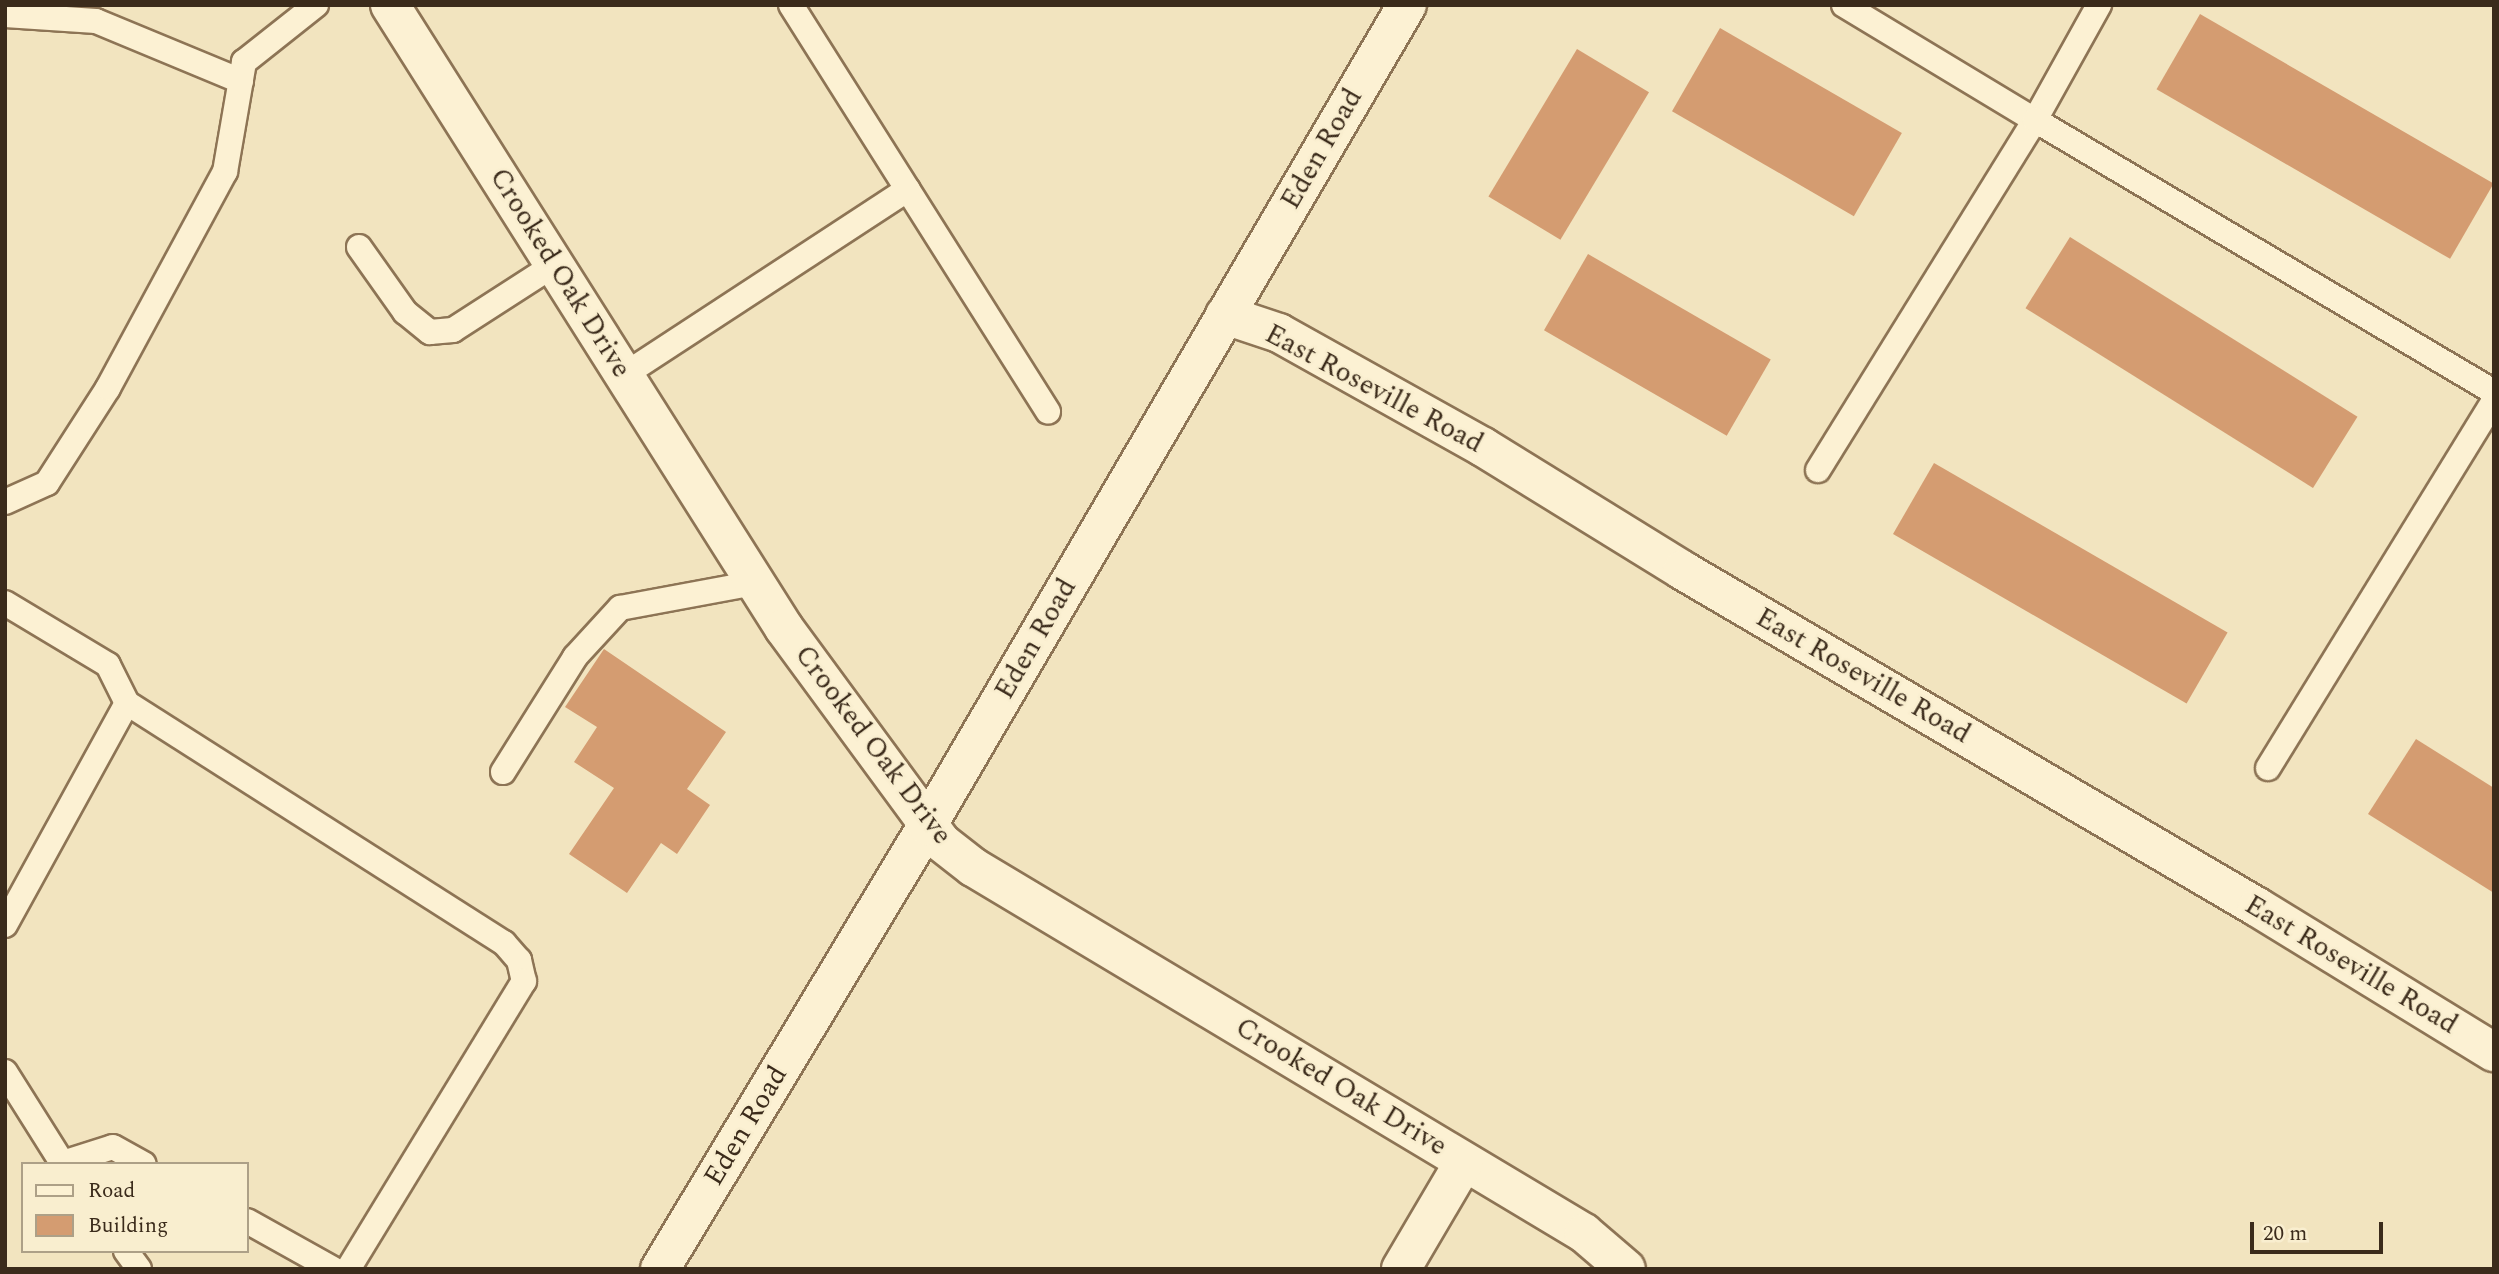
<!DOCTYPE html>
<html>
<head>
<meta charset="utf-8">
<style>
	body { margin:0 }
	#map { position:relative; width:2499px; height:1274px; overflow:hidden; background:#f2e4bf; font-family:Spectral,serif }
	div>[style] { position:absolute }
	.building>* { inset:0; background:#d49c71; transform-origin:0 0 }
	.roads { filter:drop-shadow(2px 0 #8d7455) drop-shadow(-2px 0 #8d7455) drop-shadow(0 2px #8d7455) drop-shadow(0 -2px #8d7455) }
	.lane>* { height:24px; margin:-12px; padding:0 12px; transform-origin:12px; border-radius:12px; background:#fcf1d3 }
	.street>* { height:38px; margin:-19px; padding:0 19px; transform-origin:19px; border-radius:19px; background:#fcf1d3 }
	.secondary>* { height:38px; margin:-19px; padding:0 19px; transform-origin:19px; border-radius:19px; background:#fcf1d3 }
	span { translate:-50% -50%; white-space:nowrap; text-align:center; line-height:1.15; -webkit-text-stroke:5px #f9eecf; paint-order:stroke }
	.street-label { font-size:28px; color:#3b2b1b }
	.frame { position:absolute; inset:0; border:7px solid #3b2b1b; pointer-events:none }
	.legend { position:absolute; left:21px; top:1162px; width:228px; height:91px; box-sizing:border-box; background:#f9eecf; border:2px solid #ada087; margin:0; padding:9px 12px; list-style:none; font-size:21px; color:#3b2b1b }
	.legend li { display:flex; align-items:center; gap:14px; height:35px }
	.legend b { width:35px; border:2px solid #ada087 }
	.scale { position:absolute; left:2250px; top:1222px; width:133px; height:32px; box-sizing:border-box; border:4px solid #3b2b1b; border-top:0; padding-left:9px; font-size:21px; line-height:24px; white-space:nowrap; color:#3b2b1b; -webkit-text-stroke:5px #f9eecf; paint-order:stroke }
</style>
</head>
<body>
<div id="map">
	<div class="building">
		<i style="left:2200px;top:14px;width:339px;height:87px;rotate:30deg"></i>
		<i style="left:1720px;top:28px;width:210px;height:96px;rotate:30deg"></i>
		<i style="left:1577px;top:49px;width:84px;height:172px;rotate:31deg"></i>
		<i style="left:2070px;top:237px;width:339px;height:84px;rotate:32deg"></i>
		<i style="left:1588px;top:254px;width:211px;height:88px;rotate:30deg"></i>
		<i style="left:1934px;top:463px;width:339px;height:82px;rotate:30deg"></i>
		<i style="clip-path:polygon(604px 649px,726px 732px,687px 789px,710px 805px,677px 854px,661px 843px,627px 893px,569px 854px,614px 788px,574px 762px,597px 727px,565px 707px)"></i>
		<i style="clip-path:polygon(2416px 739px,2494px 788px,2494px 893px,2368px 814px)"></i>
	</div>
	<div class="roads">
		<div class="lane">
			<i style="left:791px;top:5px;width:481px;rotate:57.7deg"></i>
			<i style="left:1844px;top:5px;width:223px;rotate:31.1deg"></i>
			<i style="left:2035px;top:120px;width:132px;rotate:-60.9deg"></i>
			<i style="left:5px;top:15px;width:91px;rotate:3.8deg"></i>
			<i style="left:96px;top:21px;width:157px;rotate:22.5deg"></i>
			<i style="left:359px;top:247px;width:80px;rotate:54.7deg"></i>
			<i style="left:405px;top:312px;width:32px;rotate:39deg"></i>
			<i style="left:430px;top:332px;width:23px;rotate:-5deg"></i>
			<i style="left:453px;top:330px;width:120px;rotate:-32.8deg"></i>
			<i style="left:624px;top:375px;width:339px;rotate:-33.2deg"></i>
			<i style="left:1818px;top:470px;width:412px;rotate:-58.2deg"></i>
			<i style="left:2035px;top:120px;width:534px;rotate:30.65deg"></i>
			<i style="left:5px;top:502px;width:46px;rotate:-24.3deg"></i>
			<i style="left:47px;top:483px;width:113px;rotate:-57.3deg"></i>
			<i style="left:108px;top:388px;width:246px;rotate:-61.6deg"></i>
			<i style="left:225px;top:172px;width:112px;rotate:-80.2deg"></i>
			<i style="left:244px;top:62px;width:92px;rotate:-38.4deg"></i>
			<i style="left:5px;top:603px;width:120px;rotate:31deg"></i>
			<i style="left:108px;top:665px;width:42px;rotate:63.4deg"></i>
			<i style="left:2268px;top:768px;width:431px;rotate:-58.4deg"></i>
			<i style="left:503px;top:772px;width:136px;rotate:-57.9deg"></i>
			<i style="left:575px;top:657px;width:67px;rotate:-47.4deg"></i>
			<i style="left:620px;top:608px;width:137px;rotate:-10.5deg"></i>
			<i style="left:5px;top:925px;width:253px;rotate:-61.2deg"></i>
			<i style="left:127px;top:703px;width:447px;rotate:32.5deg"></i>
			<i style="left:504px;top:943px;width:23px;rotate:49deg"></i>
			<i style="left:519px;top:960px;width:22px;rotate:77deg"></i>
			<i style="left:524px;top:981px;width:338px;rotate:121.4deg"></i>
			<i style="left:5px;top:1072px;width:109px;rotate:57.8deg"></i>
			<i style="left:63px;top:1163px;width:52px;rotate:-17.7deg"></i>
			<i style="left:113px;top:1147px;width:35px;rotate:29deg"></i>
			<i style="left:247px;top:1221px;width:98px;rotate:29.2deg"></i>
			<i style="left:126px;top:1251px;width:22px;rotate:54deg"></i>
		</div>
		<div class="street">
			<i style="left:390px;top:5px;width:737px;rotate:57.69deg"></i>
			<i style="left:784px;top:628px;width:265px;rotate:53.7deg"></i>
			<i style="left:941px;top:842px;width:41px;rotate:38deg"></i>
			<i style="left:973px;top:867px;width:712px;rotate:30.92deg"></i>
			<i style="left:1584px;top:1233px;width:55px;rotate:40.6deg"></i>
			<i style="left:1401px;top:1269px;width:124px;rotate:-59.5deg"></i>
		</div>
		<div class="secondary">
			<i style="left:1225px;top:315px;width:57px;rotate:18.4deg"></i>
			<i style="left:1279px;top:333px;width:234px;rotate:29.2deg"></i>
			<i style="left:1483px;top:447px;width:234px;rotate:31.7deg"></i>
			<i style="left:1682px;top:570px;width:666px;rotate:30.37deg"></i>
			<i style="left:2257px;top:907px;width:278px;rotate:31.5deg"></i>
			<i style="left:660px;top:1269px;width:517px;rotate:-58.92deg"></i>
			<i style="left:927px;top:826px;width:951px;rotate:-59.69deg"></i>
		</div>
	</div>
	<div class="street-label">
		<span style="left:1322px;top:149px;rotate:-60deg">Eden Road</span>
		<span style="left:560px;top:273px;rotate:58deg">Crooked Oak Drive</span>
		<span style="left:1374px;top:389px;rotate:28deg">East Roseville Road</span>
		<span style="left:1036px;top:639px;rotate:-60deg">Eden Road</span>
		<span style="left:1863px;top:676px;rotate:30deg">East Roseville Road</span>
		<span style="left:873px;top:745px;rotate:53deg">Crooked Oak Drive</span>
		<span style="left:2351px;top:965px;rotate:31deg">East Roseville Road</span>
		<span style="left:1341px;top:1087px;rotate:31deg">Crooked Oak Drive</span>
		<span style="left:746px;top:1126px;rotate:-59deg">Eden Road</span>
	</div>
	<div class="frame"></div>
	<ul class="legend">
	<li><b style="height:9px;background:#fcf1d3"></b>Road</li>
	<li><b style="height:19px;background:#d49c71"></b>Building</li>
	</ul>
	<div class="scale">20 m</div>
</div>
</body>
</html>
